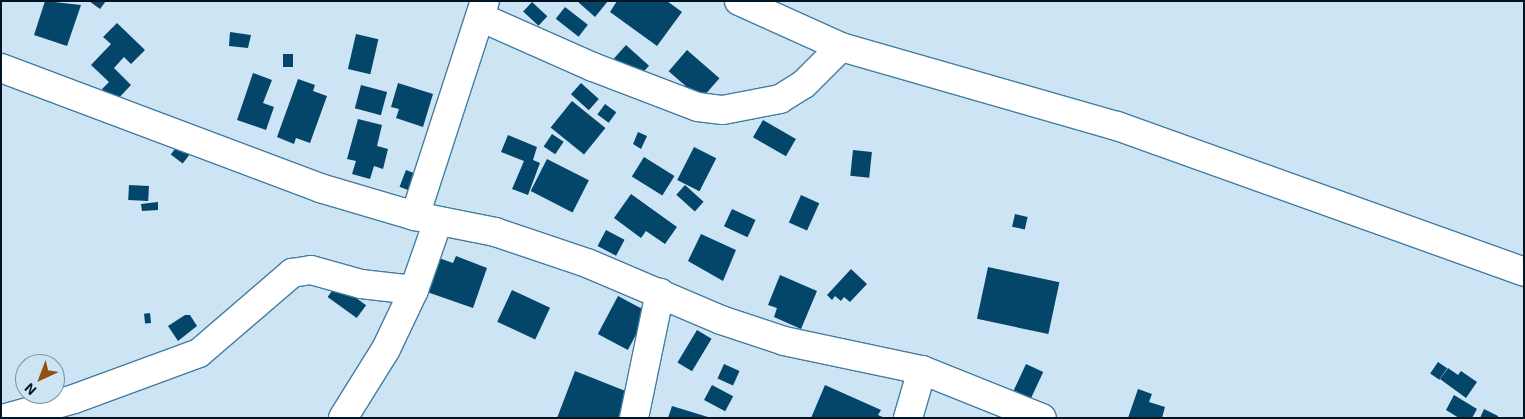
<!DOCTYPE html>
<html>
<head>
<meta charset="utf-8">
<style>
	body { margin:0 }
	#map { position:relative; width:1525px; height:419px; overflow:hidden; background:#cde4f5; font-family:"Exo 2",sans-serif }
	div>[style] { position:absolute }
	.building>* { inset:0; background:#034669; transform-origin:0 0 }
	.roads { filter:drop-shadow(1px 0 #447da3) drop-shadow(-1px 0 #447da3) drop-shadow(0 1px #447da3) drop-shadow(0 -1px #447da3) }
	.minor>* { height:28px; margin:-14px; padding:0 14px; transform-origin:14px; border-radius:14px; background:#fff }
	span { translate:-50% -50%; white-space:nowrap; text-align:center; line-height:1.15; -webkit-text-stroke:5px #cde4f5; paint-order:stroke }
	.frame { position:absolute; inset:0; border:2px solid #001423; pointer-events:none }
	.north { position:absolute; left:15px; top:354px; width:50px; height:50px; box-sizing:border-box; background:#cde4f5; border:1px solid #7b91a1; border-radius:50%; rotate:223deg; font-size:14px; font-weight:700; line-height:20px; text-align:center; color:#001423 }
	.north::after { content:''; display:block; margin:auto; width:18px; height:22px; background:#8f5213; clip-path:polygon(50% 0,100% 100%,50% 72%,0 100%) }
</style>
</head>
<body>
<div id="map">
	<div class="building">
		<i style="clip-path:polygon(45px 1px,81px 5px,67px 46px,34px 35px)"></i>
		<i style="clip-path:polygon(89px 1px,106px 1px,100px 9px)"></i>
		<i style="clip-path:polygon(577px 1px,608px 1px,595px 17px)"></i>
		<i style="clip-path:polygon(617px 1px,667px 1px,682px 12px,657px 46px,610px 12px)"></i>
		<i style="left:532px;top:2px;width:21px;height:13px;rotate:43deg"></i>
		<i style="left:565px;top:7px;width:29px;height:15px;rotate:38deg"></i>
		<i style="clip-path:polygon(117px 23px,145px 50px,131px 64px,124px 57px,114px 68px,131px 85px,115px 102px,102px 89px,109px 82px,91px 65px,111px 44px,103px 37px)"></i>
		<i style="clip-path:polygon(230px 32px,251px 35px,248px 48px,229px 46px)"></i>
		<i style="left:356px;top:34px;width:23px;height:36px;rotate:13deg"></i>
		<i style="left:626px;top:45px;width:31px;height:18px;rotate:42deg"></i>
		<i style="left:687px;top:50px;width:43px;height:28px;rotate:41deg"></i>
		<i style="left:283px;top:54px;width:10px;height:13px"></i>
		<i style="clip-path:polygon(253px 73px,272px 80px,263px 103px,274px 107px,266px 130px,237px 120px)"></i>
		<i style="clip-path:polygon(298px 79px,315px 85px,313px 91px,327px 96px,310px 143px,296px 138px,294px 144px,277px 137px)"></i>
		<i style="clip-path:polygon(398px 83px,433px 94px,423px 127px,396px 118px,399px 109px,391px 107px)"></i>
		<i style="left:581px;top:83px;width:24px;height:15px;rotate:42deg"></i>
		<i style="left:361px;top:85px;width:27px;height:24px;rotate:15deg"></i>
		<i style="left:572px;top:101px;width:43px;height:34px;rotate:39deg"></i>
		<i style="left:605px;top:104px;width:14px;height:13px;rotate:36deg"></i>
		<i style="clip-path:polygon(358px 119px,382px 125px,377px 146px,388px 149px,383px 169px,374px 166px,370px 179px,352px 174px,356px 161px,347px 159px)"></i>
		<i style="left:763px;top:120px;width:38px;height:20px;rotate:30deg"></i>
		<i style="clip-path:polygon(638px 132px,647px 136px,641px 149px,633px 144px)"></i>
		<i style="left:552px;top:134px;width:14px;height:15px;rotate:34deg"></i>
		<i style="clip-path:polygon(508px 135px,537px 147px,533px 160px,540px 163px,528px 195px,512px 189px,524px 161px,501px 152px)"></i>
		<i style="left:178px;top:145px;width:15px;height:12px;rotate:37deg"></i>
		<i style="left:694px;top:147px;width:25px;height:37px;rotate:27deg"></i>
		<i style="left:853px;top:150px;width:19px;height:26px;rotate:6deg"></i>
		<i style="left:644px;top:157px;width:36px;height:23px;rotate:32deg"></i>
		<i style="left:547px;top:159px;width:47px;height:36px;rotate:27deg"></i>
		<i style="left:406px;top:170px;width:9px;height:18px;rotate:21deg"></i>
		<i style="left:129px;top:185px;width:20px;height:15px;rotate:3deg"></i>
		<i style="left:685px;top:185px;width:25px;height:13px;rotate:42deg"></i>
		<i style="clip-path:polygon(631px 194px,677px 227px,665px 244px,646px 231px,641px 238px,614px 218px)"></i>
		<i style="left:801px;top:195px;width:20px;height:30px;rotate:24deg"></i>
		<i style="clip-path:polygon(158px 202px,158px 210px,142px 211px,141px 204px)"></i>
		<i style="left:732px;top:209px;width:26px;height:19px;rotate:25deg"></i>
		<i style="left:1015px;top:214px;width:13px;height:13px;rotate:13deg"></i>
		<i style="left:606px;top:230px;width:21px;height:18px;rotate:28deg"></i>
		<i style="clip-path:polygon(701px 234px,736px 250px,723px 281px,688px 261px)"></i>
		<i style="clip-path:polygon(456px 256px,487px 268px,473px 308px,427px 292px,439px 258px,453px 263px)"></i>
		<i style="left:988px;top:267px;width:73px;height:53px;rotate:12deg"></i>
		<i style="clip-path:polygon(851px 269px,867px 284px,850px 302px,844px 297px,841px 301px,835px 296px,832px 300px,827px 295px)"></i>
		<i style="clip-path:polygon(780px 275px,817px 291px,801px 329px,774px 317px,777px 308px,768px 305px)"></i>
		<i style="left:337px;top:284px;width:36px;height:16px;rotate:36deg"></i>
		<i style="left:512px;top:290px;width:42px;height:35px;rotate:25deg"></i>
		<i style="left:618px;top:296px;width:34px;height:43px;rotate:28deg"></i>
		<i style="left:150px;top:313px;width:10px;height:6px;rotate:84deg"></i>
		<i style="clip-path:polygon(185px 315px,190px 315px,197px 326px,178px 341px,168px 326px)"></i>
		<i style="left:697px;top:330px;width:17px;height:38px;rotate:31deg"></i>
		<i style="left:1438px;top:362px;width:11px;height:14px;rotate:34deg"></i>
		<i style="left:724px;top:364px;width:17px;height:16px;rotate:24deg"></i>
		<i style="left:1026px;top:364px;width:19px;height:29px;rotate:25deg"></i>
		<i style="clip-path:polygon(1448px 368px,1458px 375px,1461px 371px,1477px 382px,1466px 398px,1440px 379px)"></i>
		<i style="clip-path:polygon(575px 371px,628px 392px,618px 418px,557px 418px)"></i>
		<i style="left:712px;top:385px;width:24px;height:17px;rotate:28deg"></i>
		<i style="clip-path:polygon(825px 385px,881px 410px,878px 415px,885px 418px,811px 418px)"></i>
		<i style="clip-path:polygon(1138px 389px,1152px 394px,1149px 402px,1165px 407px,1162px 418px,1128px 418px)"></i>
		<i style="clip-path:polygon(1454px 395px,1477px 409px,1472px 418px,1459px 418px,1446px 410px)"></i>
		<i style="clip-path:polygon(672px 406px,708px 417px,708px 418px,668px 418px)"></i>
		<i style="clip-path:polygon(1484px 409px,1498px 416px,1498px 418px,1480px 418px)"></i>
	</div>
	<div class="roads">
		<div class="minor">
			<i style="left:739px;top:1px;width:112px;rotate:24.3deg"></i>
			<i style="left:841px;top:47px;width:287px;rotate:16deg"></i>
			<i style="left:1117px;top:126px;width:432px;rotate:19.7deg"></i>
			<i style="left:480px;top:17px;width:124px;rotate:23.9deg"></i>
			<i style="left:593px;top:67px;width:112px;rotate:20.9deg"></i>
			<i style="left:698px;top:107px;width:25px;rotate:7deg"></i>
			<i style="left:723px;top:110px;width:58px;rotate:-10.9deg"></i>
			<i style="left:780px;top:99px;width:28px;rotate:-32deg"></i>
			<i style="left:804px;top:84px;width:52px;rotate:-45deg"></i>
			<i style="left:1px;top:68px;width:341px;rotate:20.6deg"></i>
			<i style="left:320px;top:188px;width:99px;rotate:16.4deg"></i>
			<i style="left:415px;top:216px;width:82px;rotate:11.3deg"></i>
			<i style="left:495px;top:232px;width:97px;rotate:18.6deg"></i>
			<i style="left:587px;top:263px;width:146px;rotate:23deg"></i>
			<i style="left:721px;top:320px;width:66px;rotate:18.4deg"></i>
			<i style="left:784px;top:341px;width:141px;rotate:11.9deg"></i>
			<i style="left:922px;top:370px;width:129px;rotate:21.8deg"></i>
			<i style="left:415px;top:216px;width:226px;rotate:-72deg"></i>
			<i style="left:6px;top:418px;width:71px;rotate:-15.6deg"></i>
			<i style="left:74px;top:399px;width:133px;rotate:-20.2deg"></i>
			<i style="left:199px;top:353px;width:123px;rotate:-40.7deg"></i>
			<i style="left:292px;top:273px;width:19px;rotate:-9deg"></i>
			<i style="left:311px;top:270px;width:52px;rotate:15.6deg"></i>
			<i style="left:361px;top:284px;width:53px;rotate:6.5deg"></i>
			<i style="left:343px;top:418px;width:81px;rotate:-58.1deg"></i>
			<i style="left:386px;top:349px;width:65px;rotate:-64.6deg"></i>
			<i style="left:414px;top:290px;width:73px;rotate:-70.8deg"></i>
			<i style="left:634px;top:418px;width:128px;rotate:-78.3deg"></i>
			<i style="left:908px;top:418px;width:50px;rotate:-73.7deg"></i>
		</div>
	</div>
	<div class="frame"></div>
	<div class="north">N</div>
</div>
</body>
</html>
